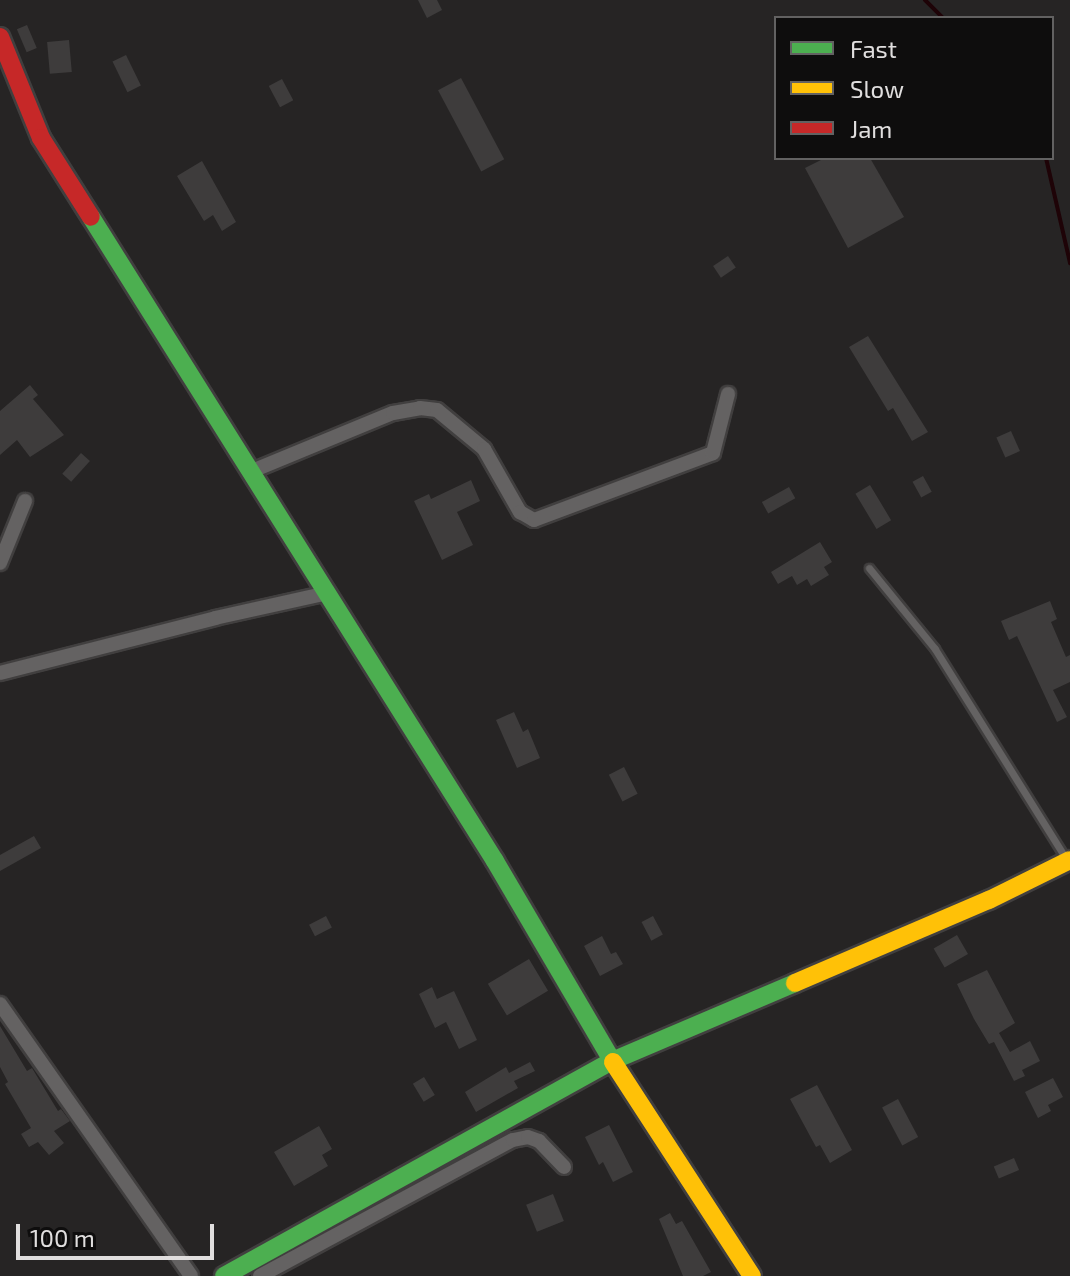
<!DOCTYPE html>
<html>
<head>
<meta charset="utf-8">
<style>
	body { margin:0 }
	#map { position:relative; width:1070px; height:1276px; overflow:hidden; background:#262424; font-family:"Exo 2",sans-serif }
	div>[style] { position:absolute }
	.stream>* { height:4px; margin:-2px; padding:0 2px; transform-origin:2px; border-radius:2px; background:#1e0307 }
	.building>* { inset:0; background:#3e3c3c; transform-origin:0 0 }
	.roads { filter:drop-shadow(2px 0 #413f3f) drop-shadow(-2px 0 #413f3f) drop-shadow(0 2px #413f3f) drop-shadow(0 -2px #413f3f) }
	.lane>* { height:7px; margin:-3.5px; padding:0 3.5px; transform-origin:3.5px; border-radius:3.5px; background:#646262 }
	.street>* { height:14px; margin:-7px; padding:0 7px; transform-origin:7px; border-radius:7px; background:#646262 }
	.fast>* { height:18px; margin:-9px; padding:0 9px; transform-origin:9px; border-radius:9px; background:#4caf50 }
	.slow>* { height:18px; margin:-9px; padding:0 9px; transform-origin:9px; border-radius:9px; background:#ffc107 }
	.jam>* { height:18px; margin:-9px; padding:0 9px; transform-origin:9px; border-radius:9px; background:#c62828 }
	span { translate:-50% -50%; white-space:nowrap; text-align:center; line-height:1.15; -webkit-text-stroke:6px #0e0d0d; paint-order:stroke }
	.legend { position:absolute; left:774px; top:16px; width:280px; height:144px; box-sizing:border-box; background:#0e0d0d; border:2px solid #626161; margin:0; padding:10px 14px; list-style:none; font-size:24px; color:#e0dede }
	.legend li { display:flex; align-items:center; gap:16px; height:40px }
	.legend b { width:40px; border:2px solid #626161 }
	.scale { position:absolute; left:16px; top:1224px; width:198px; height:36px; box-sizing:border-box; border:4px solid #e0dede; border-top:0; padding-left:10px; font-size:24px; line-height:28px; white-space:nowrap; color:#e0dede; -webkit-text-stroke:6px #0e0d0d; paint-order:stroke }
</style>
</head>
<body>
<div id="map">
	<div class="stream">
		<i style="left:925px;top:0;width:25px;rotate:45deg"></i>
		<i style="left:1046px;top:158px;width:108px;rotate:77.1deg"></i>
	</div>
	<div class="building">
		<i style="clip-path:polygon(418px 0,437px 0,442px 10px,427px 18px)"></i>
		<i style="left:27px;top:25px;width:25px;height:11px;rotate:67deg"></i>
		<i style="left:69px;top:40px;width:32px;height:22px;rotate:85deg"></i>
		<i style="left:126px;top:55px;width:34px;height:15px;rotate:64deg"></i>
		<i style="left:461px;top:78px;width:92px;height:26px;rotate:62deg"></i>
		<i style="left:282px;top:79px;width:24px;height:15px;rotate:62deg"></i>
		<i style="clip-path:polygon(825px 158px,870px 158px,904px 217px,848px 248px,805px 168px)"></i>
		<i style="clip-path:polygon(202px 161px,236px 222px,222px 231px,213px 215px,204px 221px,177px 176px)"></i>
		<i style="left:728px;top:256px;width:14px;height:18px;rotate:56deg"></i>
		<i style="clip-path:polygon(868px 336px,928px 432px,912px 441px,893px 408px,888px 411px,849px 347px)"></i>
		<i style="clip-path:polygon(30px 385px,38px 395px,33px 399px,64px 435px,30px 457px,17px 440px,0 455px,0 411px)"></i>
		<i style="left:1011px;top:431px;width:22px;height:16px;rotate:66deg"></i>
		<i style="left:81px;top:453px;width:12px;height:28px;rotate:42deg"></i>
		<i style="left:923px;top:476px;width:18px;height:12px;rotate:61deg"></i>
		<i style="clip-path:polygon(471px 480px,480px 501px,457px 512px,473px 545px,442px 560px,414px 501px,429px 494px,431px 499px)"></i>
		<i style="left:870px;top:485px;width:41px;height:17px;rotate:59deg"></i>
		<i style="left:789px;top:487px;width:13px;height:31px;rotate:61deg"></i>
		<i style="clip-path:polygon(820px 542px,832px 562px,824px 567px,829px 575px,811px 586px,807px 579px,797px 585px,792px 576px,778px 584px,771px 572px)"></i>
		<i style="clip-path:polygon(1050px 601px,1057px 619px,1051px 622px,1066px 657px,1070px 655px,1070px 682px,1053px 690px,1067px 717px,1057px 722px,1017px 636px,1009px 640px,1001px 621px)"></i>
		<i style="clip-path:polygon(514px 712px,523px 732px,528px 729px,540px 758px,517px 768px,496px 720px)"></i>
		<i style="left:624px;top:767px;width:30px;height:17px;rotate:63deg"></i>
		<i style="clip-path:polygon(34px 836px,41px 848px,0 871px,0 855px)"></i>
		<i style="left:326px;top:916px;width:13px;height:19px;rotate:63deg"></i>
		<i style="left:653px;top:916px;width:21px;height:13px;rotate:62deg"></i>
		<i style="left:957px;top:935px;width:22px;height:27px;rotate:60deg"></i>
		<i style="clip-path:polygon(602px 936px,611px 954px,616px 952px,623px 964px,600px 976px,584px 946px)"></i>
		<i style="left:529px;top:959px;width:37px;height:48px;rotate:59deg"></i>
		<i style="clip-path:polygon(987px 970px,1015px 1023px,999px 1033px,1010px 1052px,1030px 1041px,1040px 1061px,1022px 1070px,1025px 1076px,1014px 1081px,994px 1042px,989px 1044px,974px 1019px,957px 984px)"></i>
		<i style="clip-path:polygon(432px 987px,437px 999px,454px 991px,477px 1040px,459px 1049px,446px 1022px,435px 1028px,419px 994px)"></i>
		<i style="clip-path:polygon(0 1026px,27px 1071px,32px 1068px,58px 1111px,61px 1109px,70px 1121px,54px 1131px,64px 1143px,49px 1155px,38px 1142px,29px 1147px,21px 1134px,31px 1128px,5px 1084px,8px 1082px,0 1067px)"></i>
		<i style="clip-path:polygon(530px 1062px,535px 1071px,514px 1081px,518px 1088px,476px 1112px,465px 1092px,506px 1067px,509px 1073px)"></i>
		<i style="left:424px;top:1077px;width:21px;height:13px;rotate:59deg"></i>
		<i style="clip-path:polygon(1053px 1078px,1063px 1097px,1048px 1105px,1051px 1111px,1038px 1118px,1025px 1092px)"></i>
		<i style="clip-path:polygon(817px 1085px,852px 1150px,830px 1163px,820px 1145px,816px 1147px,790px 1099px)"></i>
		<i style="left:898px;top:1099px;width:43px;height:18px;rotate:62deg"></i>
		<i style="clip-path:polygon(609px 1125px,633px 1172px,613px 1182px,603px 1162px,599px 1165px,585px 1137px)"></i>
		<i style="clip-path:polygon(319px 1126px,332px 1149px,322px 1155px,328px 1166px,294px 1186px,274px 1152px)"></i>
		<i style="left:1014px;top:1158px;width:13px;height:22px;rotate:67deg"></i>
		<i style="left:553px;top:1194px;width:29px;height:29px;rotate:68deg"></i>
		<i style="clip-path:polygon(670px 1213px,676px 1224px,682px 1221px,711px 1272px,703px 1276px,683px 1276px,659px 1219px)"></i>
	</div>
	<div class="roads">
		<div class="lane">
			<i style="left:869px;top:568px;width:104px;rotate:50.8deg"></i>
			<i style="left:935px;top:649px;width:248px;rotate:58deg"></i>
		</div>
		<div class="street">
			<i style="left:252px;top:471px;width:152px;rotate:-22.4deg"></i>
			<i style="left:393px;top:413px;width:27px;rotate:-10deg"></i>
			<i style="left:420px;top:408px;width:17px;rotate:7deg"></i>
			<i style="left:437px;top:410px;width:61px;rotate:39.7deg"></i>
			<i style="left:484px;top:449px;width:73px;rotate:60.3deg"></i>
			<i style="left:520px;top:512px;width:16px;rotate:30deg"></i>
			<i style="left:534px;top:520px;width:191px;rotate:-20.5deg"></i>
			<i style="left:713px;top:453px;width:61px;rotate:-75.7deg"></i>
			<i style="left:0;top:563px;width:67px;rotate:-68deg"></i>
			<i style="left:0;top:673px;width:222px;rotate:-14.3deg"></i>
			<i style="left:215px;top:618px;width:116px;rotate:-12.5deg"></i>
			<i style="left:0;top:1004px;width:332px;rotate:54.9deg"></i>
			<i style="left:260px;top:1276px;width:287px;rotate:-28.3deg"></i>
			<i style="left:513px;top:1140px;width:15px;rotate:-11deg"></i>
			<i style="left:528px;top:1137px;width:12px;rotate:20deg"></i>
			<i style="left:539px;top:1141px;width:36px;rotate:46deg"></i>
		</div>
		<div class="fast">
			<i style="left:91px;top:217px;width:760px;rotate:57.9deg"></i>
			<i style="left:495px;top:861px;width:233px;rotate:59.6deg"></i>
			<i style="left:224px;top:1276px;width:444px;rotate:-29deg"></i>
			<i style="left:612px;top:1061px;width:199px;rotate:-23.1deg"></i>
		</div>
		<div class="slow">
			<i style="left:795px;top:983px;width:211px;rotate:-23.2deg"></i>
			<i style="left:989px;top:900px;width:90px;rotate:-26.3deg"></i>
			<i style="left:613px;top:1062px;width:255px;rotate:57deg"></i>
		</div>
		<div class="jam">
			<i style="left:0;top:37px;width:109px;rotate:67.9deg"></i>
			<i style="left:41px;top:138px;width:93px;rotate:57.7deg"></i>
		</div>
	</div>
	<ul class="legend">
	<li><b style="height:10px;background:#4caf50"></b>Fast</li>
	<li><b style="height:10px;background:#ffc107"></b>Slow</li>
	<li><b style="height:10px;background:#c62828"></b>Jam</li>
	</ul>
	<div class="scale">100 m</div>
</div>
</body>
</html>
